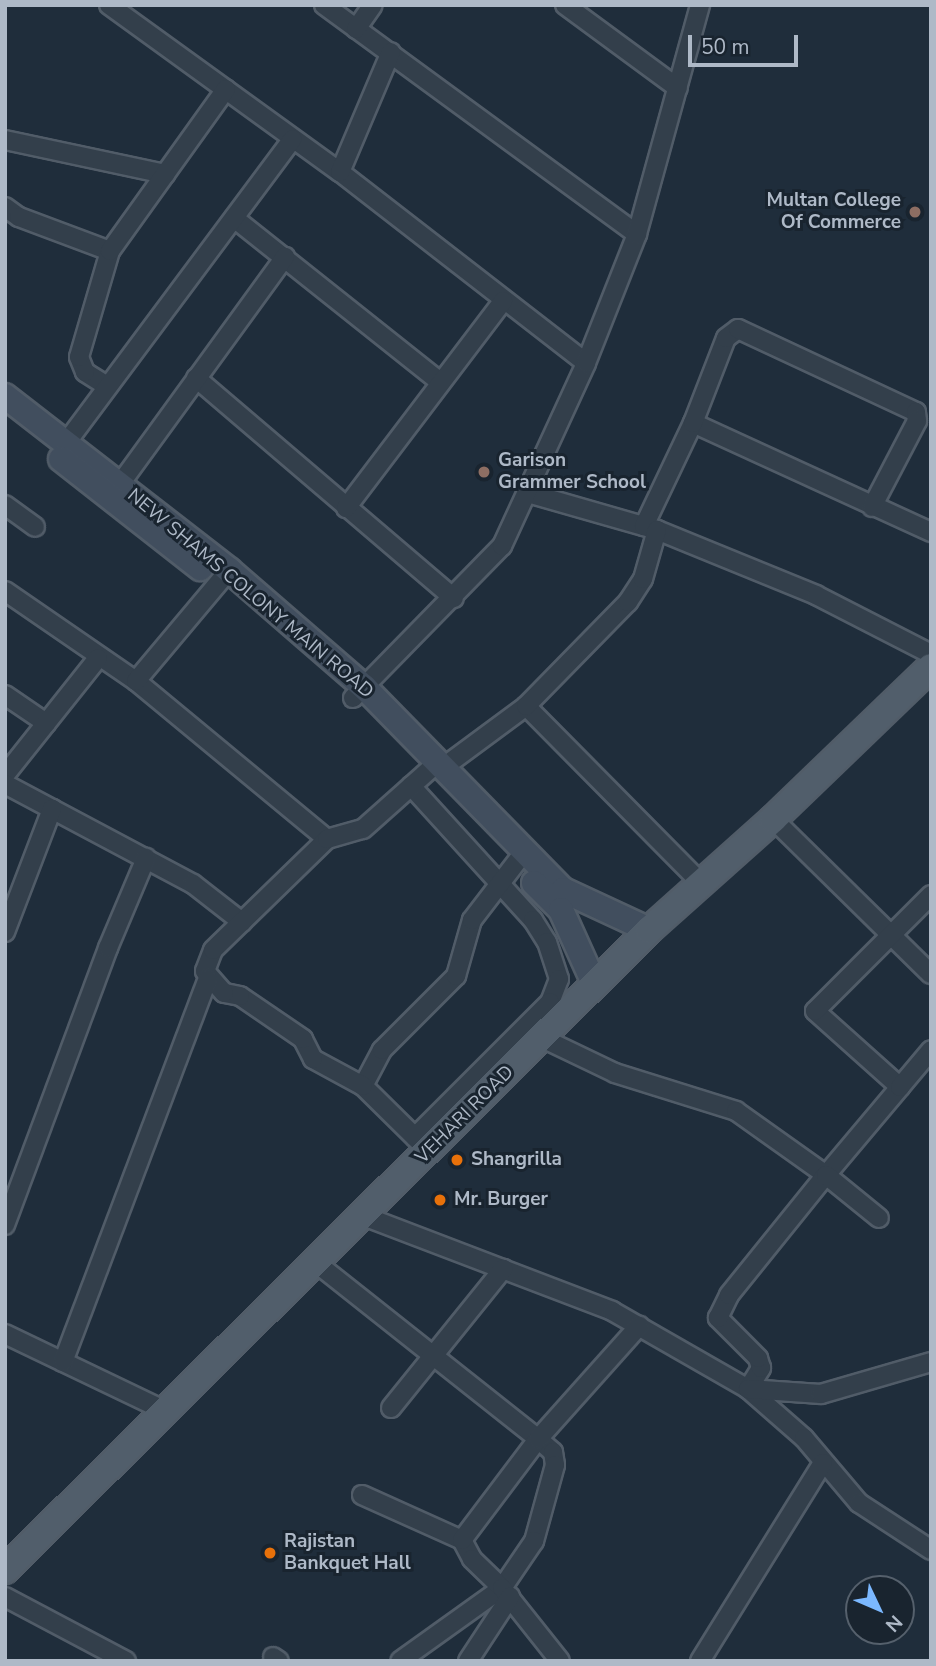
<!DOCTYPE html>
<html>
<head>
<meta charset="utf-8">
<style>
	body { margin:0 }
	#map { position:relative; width:936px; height:1666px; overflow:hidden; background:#1f2d3b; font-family:"Nunito Sans",sans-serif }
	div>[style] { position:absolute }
	.roads { filter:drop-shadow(2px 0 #515c68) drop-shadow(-2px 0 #515c68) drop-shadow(0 2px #515c68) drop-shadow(0 -2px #515c68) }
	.minor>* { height:18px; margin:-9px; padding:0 9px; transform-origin:9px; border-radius:9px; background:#333f4b }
	.secondary>* { height:24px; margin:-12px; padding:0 12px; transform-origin:12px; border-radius:12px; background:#414e5e }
	.primary>* { height:26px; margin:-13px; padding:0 13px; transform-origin:13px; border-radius:13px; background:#515e6b }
	.dots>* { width:19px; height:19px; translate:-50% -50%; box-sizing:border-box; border:4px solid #19242f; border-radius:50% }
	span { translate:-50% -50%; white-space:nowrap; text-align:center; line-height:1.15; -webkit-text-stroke:6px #19242f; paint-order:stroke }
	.poi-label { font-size:19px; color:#aeb9c7; font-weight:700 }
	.right { translate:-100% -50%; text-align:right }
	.left { translate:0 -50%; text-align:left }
	.street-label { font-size:19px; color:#aeb9c7 }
	.frame { position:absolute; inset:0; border:7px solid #aeb9c7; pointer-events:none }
	.north { position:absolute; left:845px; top:1575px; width:70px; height:70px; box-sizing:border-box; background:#19242f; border:2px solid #55606c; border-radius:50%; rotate:134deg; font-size:19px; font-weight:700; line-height:28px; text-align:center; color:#aeb9c7 }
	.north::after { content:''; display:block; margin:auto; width:24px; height:32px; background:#7bb8ff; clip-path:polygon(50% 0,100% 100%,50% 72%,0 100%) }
	.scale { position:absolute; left:688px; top:35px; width:110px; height:32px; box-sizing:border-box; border:4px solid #aeb9c7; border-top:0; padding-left:9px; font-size:21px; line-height:24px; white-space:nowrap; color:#aeb9c7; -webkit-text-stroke:5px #19242f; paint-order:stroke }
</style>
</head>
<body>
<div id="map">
	<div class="roads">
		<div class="minor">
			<i style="left:109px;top:5px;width:285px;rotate:35.9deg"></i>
			<i style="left:340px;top:172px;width:311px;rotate:37.8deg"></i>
			<i style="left:324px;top:5px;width:388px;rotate:36.2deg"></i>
			<i style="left:565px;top:5px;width:140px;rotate:36.3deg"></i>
			<i style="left:356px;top:29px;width:29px;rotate:-55deg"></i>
			<i style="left:5px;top:140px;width:164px;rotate:12deg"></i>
			<i style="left:340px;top:172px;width:130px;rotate:-67deg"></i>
			<i style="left:5px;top:207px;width:17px;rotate:36deg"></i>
			<i style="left:19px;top:217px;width:97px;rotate:20.5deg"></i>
			<i style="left:234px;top:218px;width:262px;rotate:38.5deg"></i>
			<i style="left:196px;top:378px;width:339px;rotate:40.5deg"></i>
			<i style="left:107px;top:386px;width:26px;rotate:-148deg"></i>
			<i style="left:85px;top:372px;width:16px;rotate:-112deg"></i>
			<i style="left:79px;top:357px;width:110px;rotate:-73.7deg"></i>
			<i style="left:110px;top:251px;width:199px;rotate:-54.4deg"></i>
			<i style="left:693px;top:423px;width:262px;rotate:24.6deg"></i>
			<i style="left:66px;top:443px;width:379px;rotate:-53.3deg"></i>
			<i style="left:120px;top:484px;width:281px;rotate:-54deg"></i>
			<i style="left:528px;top:493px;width:134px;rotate:16deg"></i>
			<i style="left:657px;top:530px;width:172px;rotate:22.2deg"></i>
			<i style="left:816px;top:595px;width:129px;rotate:27.2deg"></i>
			<i style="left:5px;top:505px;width:37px;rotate:36deg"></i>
			<i style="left:346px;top:508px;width:260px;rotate:-52.8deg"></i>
			<i style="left:644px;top:526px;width:114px;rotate:-64.6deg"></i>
			<i style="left:693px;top:423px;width:91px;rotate:-68.8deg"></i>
			<i style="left:726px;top:338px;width:15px;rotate:-37deg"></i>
			<i style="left:738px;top:329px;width:196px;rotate:25deg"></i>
			<i style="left:916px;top:412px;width:9px;rotate:84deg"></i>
			<i style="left:917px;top:421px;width:97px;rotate:117.6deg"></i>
			<i style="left:5px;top:591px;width:159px;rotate:34.5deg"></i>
			<i style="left:136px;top:681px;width:248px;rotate:39.6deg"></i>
			<i style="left:136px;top:681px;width:145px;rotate:-50deg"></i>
			<i style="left:5px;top:695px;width:50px;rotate:34.3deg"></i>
			<i style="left:353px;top:698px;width:213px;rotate:-45.6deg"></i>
			<i style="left:502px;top:546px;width:201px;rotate:-65.3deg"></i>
			<i style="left:586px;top:363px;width:139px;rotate:-68.4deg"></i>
			<i style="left:637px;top:234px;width:238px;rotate:-74.6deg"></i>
			<i style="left:526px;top:706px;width:249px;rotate:45.3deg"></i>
			<i style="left:441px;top:769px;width:106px;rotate:-36.5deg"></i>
			<i style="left:526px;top:706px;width:146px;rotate:-45.6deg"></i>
			<i style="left:628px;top:602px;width:27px;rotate:-57deg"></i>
			<i style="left:643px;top:579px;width:51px;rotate:-74.1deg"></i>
			<i style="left:5px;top:775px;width:149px;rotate:-51.5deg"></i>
			<i style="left:5px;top:784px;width:213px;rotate:28deg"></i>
			<i style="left:193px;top:884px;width:62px;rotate:37.8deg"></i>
			<i style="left:411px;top:786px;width:181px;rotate:47.7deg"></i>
			<i style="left:533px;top:920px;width:26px;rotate:58deg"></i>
			<i style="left:547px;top:942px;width:39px;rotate:72deg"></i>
			<i style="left:559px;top:979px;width:25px;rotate:111deg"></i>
			<i style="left:550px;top:1002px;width:191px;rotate:135deg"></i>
			<i style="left:773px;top:819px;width:221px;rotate:44.5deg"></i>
			<i style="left:5px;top:932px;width:132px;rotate:-69.1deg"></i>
			<i style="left:542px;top:1038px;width:81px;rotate:25.6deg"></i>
			<i style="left:615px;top:1073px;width:127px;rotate:17.4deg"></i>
			<i style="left:736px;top:1111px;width:110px;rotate:35.4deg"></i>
			<i style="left:826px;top:1175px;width:115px;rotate:-49.9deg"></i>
			<i style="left:900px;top:1087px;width:114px;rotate:-138.2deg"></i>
			<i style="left:815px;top:1011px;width:164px;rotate:-45deg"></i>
			<i style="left:363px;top:1086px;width:41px;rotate:-62.2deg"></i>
			<i style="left:382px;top:1050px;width:105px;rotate:-45deg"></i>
			<i style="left:456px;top:976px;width:58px;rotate:-74.1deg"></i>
			<i style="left:472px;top:920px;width:87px;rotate:-52.5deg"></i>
			<i style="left:900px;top:1087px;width:48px;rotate:-50deg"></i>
			<i style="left:430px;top:1152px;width:94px;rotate:-135.4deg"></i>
			<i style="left:363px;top:1086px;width:57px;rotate:-151.6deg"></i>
			<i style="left:313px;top:1059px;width:22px;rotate:-117deg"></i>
			<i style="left:303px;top:1039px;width:76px;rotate:-145.7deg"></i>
			<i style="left:240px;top:996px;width:16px;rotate:-169deg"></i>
			<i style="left:224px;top:993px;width:29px;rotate:-131deg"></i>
			<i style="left:205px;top:971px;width:22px;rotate:-69deg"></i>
			<i style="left:213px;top:950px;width:159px;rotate:-44.2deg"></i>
			<i style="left:327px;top:839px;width:37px;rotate:-16deg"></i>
			<i style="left:363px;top:829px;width:98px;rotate:-41.7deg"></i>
			<i style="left:361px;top:1215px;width:269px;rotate:20.9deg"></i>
			<i style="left:612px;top:1311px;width:157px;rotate:29.8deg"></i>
			<i style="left:748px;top:1389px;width:74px;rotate:41.2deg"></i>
			<i style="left:804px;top:1438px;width:85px;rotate:49.8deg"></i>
			<i style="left:859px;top:1503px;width:86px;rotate:33.1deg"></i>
			<i style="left:5px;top:1225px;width:296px;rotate:-69.6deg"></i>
			<i style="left:108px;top:948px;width:98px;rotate:-67.1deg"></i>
			<i style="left:315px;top:1262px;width:285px;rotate:38.4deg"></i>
			<i style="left:538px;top:1439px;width:20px;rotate:41deg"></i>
			<i style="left:553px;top:1452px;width:13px;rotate:81deg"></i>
			<i style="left:555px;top:1465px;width:79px;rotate:105.4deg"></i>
			<i style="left:534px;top:1541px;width:57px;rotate:124.2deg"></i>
			<i style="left:502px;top:1588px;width:125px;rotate:144.4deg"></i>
			<i style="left:5px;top:1334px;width:178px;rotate:25.6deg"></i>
			<i style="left:63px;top:1362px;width:410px;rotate:-69.3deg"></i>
			<i style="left:748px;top:1389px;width:25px;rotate:-58deg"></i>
			<i style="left:761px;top:1368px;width:10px;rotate:-107deg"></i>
			<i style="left:758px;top:1358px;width:57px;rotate:-135deg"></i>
			<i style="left:718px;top:1318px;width:25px;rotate:-64deg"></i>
			<i style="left:729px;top:1295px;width:154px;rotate:-51.1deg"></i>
			<i style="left:826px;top:1175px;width:68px;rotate:39.1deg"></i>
			<i style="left:748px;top:1389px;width:73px;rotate:3.9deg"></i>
			<i style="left:821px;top:1394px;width:115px;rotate:-16.2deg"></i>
			<i style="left:391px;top:1408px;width:179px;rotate:-51.1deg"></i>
			<i style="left:362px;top:1495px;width:110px;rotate:24.2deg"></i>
			<i style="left:462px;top:1540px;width:21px;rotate:62deg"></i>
			<i style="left:472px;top:1559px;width:42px;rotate:44deg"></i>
			<i style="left:502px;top:1588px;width:93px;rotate:51.5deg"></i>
			<i style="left:462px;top:1540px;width:126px;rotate:-53deg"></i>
			<i style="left:538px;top:1439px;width:152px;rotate:-48.2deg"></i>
			<i style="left:5px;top:1597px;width:137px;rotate:27.9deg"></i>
			<i style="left:273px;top:1657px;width:7px;rotate:34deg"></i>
			<i style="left:468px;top:1661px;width:77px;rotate:-56.7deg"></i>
			<i style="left:700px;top:1661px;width:233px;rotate:-58.2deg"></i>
		</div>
		<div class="secondary">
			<i style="left:5px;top:396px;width:284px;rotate:37.8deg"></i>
			<i style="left:229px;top:570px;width:179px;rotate:40.9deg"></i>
			<i style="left:364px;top:687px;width:284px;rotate:45.6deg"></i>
			<i style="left:563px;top:890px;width:95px;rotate:24.9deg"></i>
			<i style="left:61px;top:459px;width:177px;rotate:38.1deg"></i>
			<i style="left:534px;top:883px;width:38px;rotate:45deg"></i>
			<i style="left:561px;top:910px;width:80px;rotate:65.7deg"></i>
		</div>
		<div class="primary">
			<i style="left:5px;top:1570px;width:908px;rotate:-44.82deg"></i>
			<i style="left:649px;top:930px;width:166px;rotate:-41.8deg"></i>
			<i style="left:773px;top:819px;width:219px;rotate:-43.9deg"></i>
		</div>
	</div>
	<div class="dots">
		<i style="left:915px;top:212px;background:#8d6e63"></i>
		<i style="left:484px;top:472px;background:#8d6e63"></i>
		<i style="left:457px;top:1160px;background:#e8710a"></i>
		<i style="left:440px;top:1200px;background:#e8710a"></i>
		<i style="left:270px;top:1553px;background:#e8710a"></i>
	</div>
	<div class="poi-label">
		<span class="right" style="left:901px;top:212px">Multan College<br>Of Commerce</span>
		<span class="left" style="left:498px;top:472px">Garison<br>Grammer School</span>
		<span class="left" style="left:471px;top:1160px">Shangrilla</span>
		<span class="left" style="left:454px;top:1200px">Mr. Burger</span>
		<span class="left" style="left:284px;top:1553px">Rajistan<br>Bankquet Hall</span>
	</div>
	<div class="street-label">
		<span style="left:250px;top:594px;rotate:40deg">NEW SHAMS COLONY MAIN ROAD</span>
		<span style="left:465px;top:1115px;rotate:-45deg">VEHARI ROAD</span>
	</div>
	<div class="frame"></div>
	<div class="north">N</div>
	<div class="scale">50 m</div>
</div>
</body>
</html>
